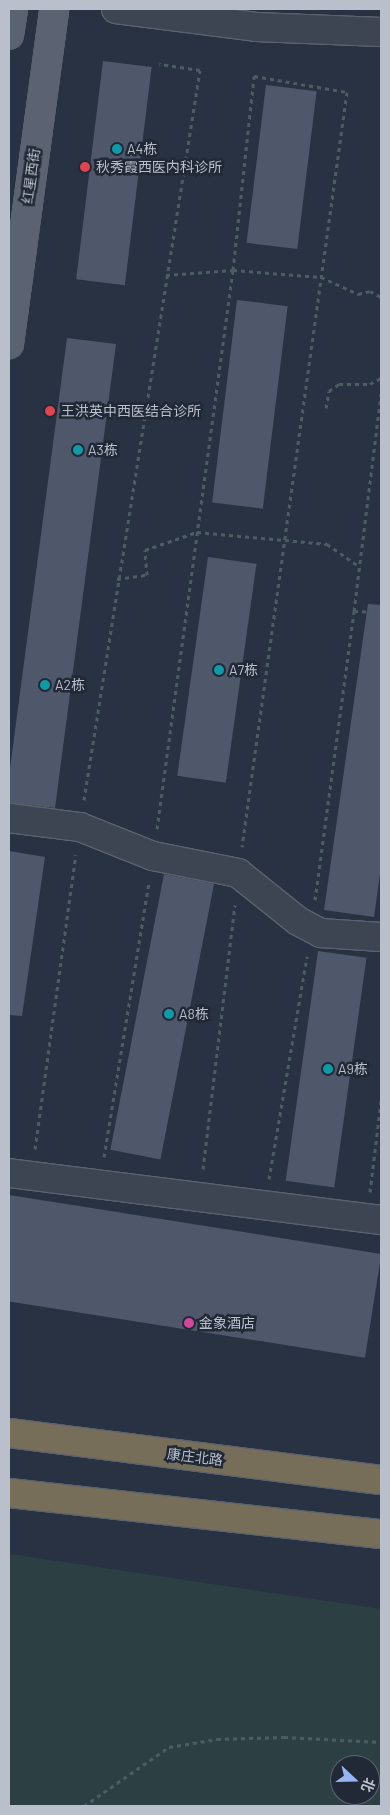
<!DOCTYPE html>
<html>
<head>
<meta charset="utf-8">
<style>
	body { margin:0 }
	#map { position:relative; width:390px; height:1815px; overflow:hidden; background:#293242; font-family:Barlow,"Noto Sans SC",sans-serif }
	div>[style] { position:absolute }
	.green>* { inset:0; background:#2c4044 }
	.building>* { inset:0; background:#4f586b; transform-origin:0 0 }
	.path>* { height:3px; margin-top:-1.5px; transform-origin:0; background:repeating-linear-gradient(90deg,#4b5d62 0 4px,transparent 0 8px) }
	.roads { filter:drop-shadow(1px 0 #5b626f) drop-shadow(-1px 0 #5b626f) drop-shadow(0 1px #5b626f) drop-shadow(0 -1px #5b626f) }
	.minor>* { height:28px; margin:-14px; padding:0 14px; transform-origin:14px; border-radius:14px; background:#3d4452 }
	.major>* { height:28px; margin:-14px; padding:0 14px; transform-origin:14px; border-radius:14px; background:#5b6372 }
	.highway>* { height:28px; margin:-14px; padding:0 14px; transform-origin:14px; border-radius:14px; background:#776e5a }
	.dots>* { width:14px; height:14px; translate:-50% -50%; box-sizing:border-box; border:2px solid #212937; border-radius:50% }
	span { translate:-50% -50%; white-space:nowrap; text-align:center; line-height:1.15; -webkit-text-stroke:5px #212937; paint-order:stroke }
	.poi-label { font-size:14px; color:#babfcc }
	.left { translate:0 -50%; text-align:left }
	.street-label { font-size:14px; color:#babfcc }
	.frame { position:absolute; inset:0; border:10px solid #babfcc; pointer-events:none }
	.north { position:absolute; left:330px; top:1755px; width:50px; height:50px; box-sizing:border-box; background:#212937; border:1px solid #5e6573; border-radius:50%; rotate:111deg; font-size:14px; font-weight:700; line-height:20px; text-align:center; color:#babfcc }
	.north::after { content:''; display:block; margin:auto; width:18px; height:22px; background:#97b4f4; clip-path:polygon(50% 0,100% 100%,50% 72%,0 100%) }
</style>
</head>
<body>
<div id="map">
	<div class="green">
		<i style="clip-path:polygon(evenodd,9px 1554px,381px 1609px,381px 1806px,9px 1806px,9px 1554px,340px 1765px,370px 1765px,370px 1795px,340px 1795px,340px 1765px)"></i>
	</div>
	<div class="building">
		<i style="left:103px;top:61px;width:49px;height:220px;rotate:7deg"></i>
		<i style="left:266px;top:85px;width:51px;height:159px;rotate:7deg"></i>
		<i style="left:237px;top:300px;width:51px;height:204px;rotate:7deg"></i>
		<i style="clip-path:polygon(67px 338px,116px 344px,55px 808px,9px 803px,9px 776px)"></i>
		<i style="left:208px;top:557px;width:49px;height:221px;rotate:8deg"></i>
		<i style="clip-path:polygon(368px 604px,381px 605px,381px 867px,374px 917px,324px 910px)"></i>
		<i style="clip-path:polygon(9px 851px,45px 857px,22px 1016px,9px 1015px)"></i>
		<i style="left:164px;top:874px;width:51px;height:281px;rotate:11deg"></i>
		<i style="left:318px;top:951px;width:49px;height:232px;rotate:8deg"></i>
		<i style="left:9px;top:1195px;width:377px;height:105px;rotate:9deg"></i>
	</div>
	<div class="path">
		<i style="left:166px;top:275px;width:67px;rotate:-4.3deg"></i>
		<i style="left:233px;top:270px;width:88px;rotate:4.5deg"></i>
		<i style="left:321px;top:277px;width:41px;rotate:24.7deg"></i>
		<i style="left:358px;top:294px;width:12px;rotate:-14deg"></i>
		<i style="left:370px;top:291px;width:13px;rotate:29deg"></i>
		<i style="left:326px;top:408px;width:17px;rotate:-80deg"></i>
		<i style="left:329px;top:391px;width:12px;rotate:-35deg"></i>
		<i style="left:339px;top:384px;width:31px"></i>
		<i style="left:370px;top:384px;width:13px;rotate:-29deg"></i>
		<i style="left:117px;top:579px;width:30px;rotate:-8deg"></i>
		<i style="left:147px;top:575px;width:25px;rotate:-95deg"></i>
		<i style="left:145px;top:550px;width:55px;rotate:-19.1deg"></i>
		<i style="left:197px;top:532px;width:131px;rotate:5.3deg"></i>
		<i style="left:327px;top:544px;width:40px;rotate:34.9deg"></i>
		<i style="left:354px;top:611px;width:219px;rotate:-82.9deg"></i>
		<i style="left:84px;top:800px;width:739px;rotate:-80.97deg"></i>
		<i style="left:200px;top:70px;width:41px;rotate:-171.7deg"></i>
		<i style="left:157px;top:829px;width:564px;rotate:-82.26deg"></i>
		<i style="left:233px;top:270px;width:195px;rotate:-83.8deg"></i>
		<i style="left:254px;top:76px;width:94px;rotate:9.8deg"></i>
		<i style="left:347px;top:92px;width:762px;rotate:97.92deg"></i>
		<i style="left:315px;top:900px;width:292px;rotate:-82.3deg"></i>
		<i style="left:354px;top:611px;width:27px;rotate:2deg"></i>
		<i style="left:35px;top:1149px;width:297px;rotate:-82.1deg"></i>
		<i style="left:104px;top:1157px;width:279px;rotate:-80.7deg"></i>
		<i style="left:203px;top:1169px;width:266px;rotate:-83.1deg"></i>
		<i style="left:269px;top:1179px;width:226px;rotate:-80.3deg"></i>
		<i style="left:370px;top:1192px;width:92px;rotate:-83.1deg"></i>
		<i style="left:84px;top:1806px;width:103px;rotate:-34.8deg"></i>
		<i style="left:169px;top:1747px;width:49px;rotate:-9.5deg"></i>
		<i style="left:217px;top:1739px;width:67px;rotate:-1.7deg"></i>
		<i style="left:284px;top:1737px;width:97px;rotate:3deg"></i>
	</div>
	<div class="roads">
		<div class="minor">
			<i style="left:116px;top:9px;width:141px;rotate:7.3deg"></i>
			<i style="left:256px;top:27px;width:125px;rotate:2.3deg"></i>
			<i style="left:9px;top:818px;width:72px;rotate:7.2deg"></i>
			<i style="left:80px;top:827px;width:79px;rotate:21.7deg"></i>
			<i style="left:153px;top:856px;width:87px;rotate:11.3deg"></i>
			<i style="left:238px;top:873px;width:77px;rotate:38.7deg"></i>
			<i style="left:298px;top:921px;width:26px;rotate:28deg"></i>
			<i style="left:321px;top:933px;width:60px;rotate:3.8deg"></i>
			<i style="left:9px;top:1173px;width:375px;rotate:7.2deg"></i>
		</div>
		<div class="major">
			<i style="left:9px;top:35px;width:26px;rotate:-81deg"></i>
			<i style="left:9px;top:344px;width:338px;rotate:-82.3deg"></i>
		</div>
		<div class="highway">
			<i style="left:9px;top:1433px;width:375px;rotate:7.2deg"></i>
			<i style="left:9px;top:1493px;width:374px;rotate:6.3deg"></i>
		</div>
	</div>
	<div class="dots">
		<i style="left:117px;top:149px;background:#0f9aa8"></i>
		<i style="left:85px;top:167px;background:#e0444e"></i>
		<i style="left:50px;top:411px;background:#e0444e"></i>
		<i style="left:78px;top:450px;background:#0f9aa8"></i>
		<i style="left:219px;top:670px;background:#0f9aa8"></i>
		<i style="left:45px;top:685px;background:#0f9aa8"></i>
		<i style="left:169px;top:1014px;background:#0f9aa8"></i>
		<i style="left:328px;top:1069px;background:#0f9aa8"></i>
		<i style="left:189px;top:1323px;background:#d1479c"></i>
	</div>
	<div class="poi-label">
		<span class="left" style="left:127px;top:149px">A4栋</span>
		<span class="left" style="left:96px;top:167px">秋秀霞西医内科诊所</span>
		<span class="left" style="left:61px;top:411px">王洪英中西医结合诊所</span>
		<span class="left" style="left:88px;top:450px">A3栋</span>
		<span class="left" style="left:229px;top:670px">A7栋</span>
		<span class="left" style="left:55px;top:685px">A2栋</span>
		<span class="left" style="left:179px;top:1014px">A8栋</span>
		<span class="left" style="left:338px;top:1069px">A9栋</span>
		<span class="left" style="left:199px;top:1323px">金象酒店</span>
	</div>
	<div class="street-label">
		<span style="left:31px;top:176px;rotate:-82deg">红星西街</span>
		<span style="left:195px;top:1457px;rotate:7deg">康庄北路</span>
	</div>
	<div class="frame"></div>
	<div class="north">北</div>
</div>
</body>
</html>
